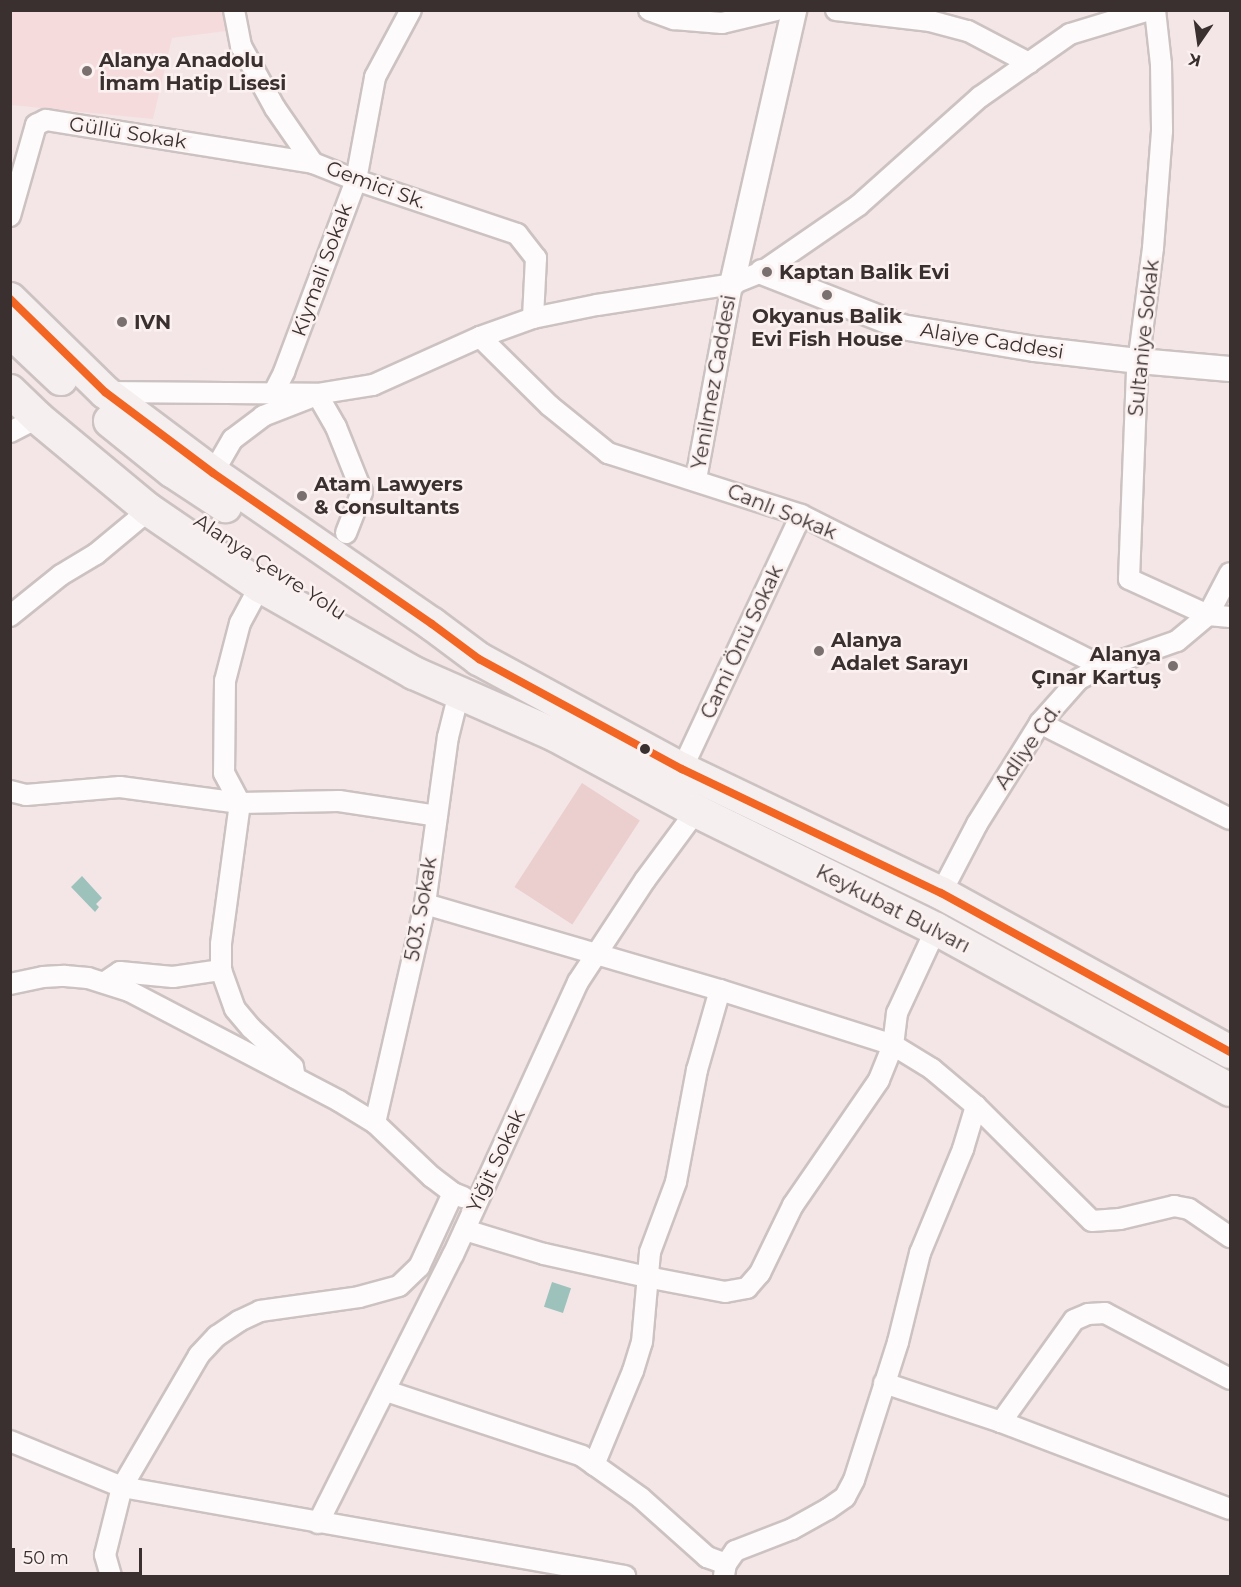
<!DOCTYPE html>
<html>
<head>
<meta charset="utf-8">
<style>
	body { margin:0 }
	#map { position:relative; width:1241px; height:1587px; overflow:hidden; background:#f4e6e6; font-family:Montserrat,sans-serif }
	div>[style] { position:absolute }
	.built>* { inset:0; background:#f5dbdc }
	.green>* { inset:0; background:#ebcece; transform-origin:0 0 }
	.water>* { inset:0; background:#9dc1bb; transform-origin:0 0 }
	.roads { filter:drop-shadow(2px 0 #ccc2c2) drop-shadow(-2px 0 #ccc2c2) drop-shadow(0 2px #ccc2c2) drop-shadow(0 -2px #ccc2c2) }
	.minor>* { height:20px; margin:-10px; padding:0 10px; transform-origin:10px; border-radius:10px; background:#fdfbfb }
	.tertiary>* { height:24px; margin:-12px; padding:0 12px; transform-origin:12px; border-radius:12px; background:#fdfbfb }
	.trunk>* { height:32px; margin:-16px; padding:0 16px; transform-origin:16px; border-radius:16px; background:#f6efef }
	.bus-1>* { height:8px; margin:-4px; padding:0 4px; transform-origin:4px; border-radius:4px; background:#f26522 }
	.dots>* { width:16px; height:16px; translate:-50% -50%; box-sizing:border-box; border:3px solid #fcf1f1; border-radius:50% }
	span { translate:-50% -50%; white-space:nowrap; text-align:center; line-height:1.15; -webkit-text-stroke:5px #fcf1f1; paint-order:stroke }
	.poi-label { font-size:20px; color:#3a3030; font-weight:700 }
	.left { translate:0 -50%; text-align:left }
	.right { translate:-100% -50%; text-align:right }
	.street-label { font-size:20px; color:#3a3030 }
	.frame { position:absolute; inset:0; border:12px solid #3a3030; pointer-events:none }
	.north { position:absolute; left:1169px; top:12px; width:60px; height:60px; -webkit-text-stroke:4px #fcf1f1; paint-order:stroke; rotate:193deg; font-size:16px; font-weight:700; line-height:24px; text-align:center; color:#3a3030 }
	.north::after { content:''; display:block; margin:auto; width:21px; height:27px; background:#3a3030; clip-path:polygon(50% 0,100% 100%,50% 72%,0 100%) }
	.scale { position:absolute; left:12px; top:1548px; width:130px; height:27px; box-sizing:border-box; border:3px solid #3a3030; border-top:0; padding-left:8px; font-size:18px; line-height:21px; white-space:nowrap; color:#3a3030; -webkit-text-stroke:4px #fcf1f1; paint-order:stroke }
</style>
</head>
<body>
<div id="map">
	<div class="built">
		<i style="clip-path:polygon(10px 11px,222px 11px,226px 31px,172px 38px,153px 119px,11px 105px)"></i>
	</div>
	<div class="green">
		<i style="left:582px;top:783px;width:69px;height:124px;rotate:33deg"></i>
	</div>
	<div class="water">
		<i style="clip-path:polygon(82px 876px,102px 898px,96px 904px,99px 907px,95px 912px,71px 887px)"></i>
		<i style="left:552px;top:1282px;width:20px;height:26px;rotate:18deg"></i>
	</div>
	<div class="roads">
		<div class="minor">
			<i style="left:234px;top:10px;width:37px;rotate:79deg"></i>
			<i style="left:241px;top:46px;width:71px;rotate:61.3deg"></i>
			<i style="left:275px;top:108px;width:67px;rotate:55.4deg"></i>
			<i style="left:313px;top:163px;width:46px;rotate:21.6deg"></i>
			<i style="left:356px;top:180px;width:170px;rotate:18.5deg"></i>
			<i style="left:517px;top:234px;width:31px;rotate:52deg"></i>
			<i style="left:536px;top:258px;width:60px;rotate:92.9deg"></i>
			<i style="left:649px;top:10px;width:27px;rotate:20deg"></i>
			<i style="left:674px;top:19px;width:48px;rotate:4.8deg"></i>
			<i style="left:722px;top:23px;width:56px;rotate:-13.5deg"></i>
			<i style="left:836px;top:10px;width:95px;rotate:6.7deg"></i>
			<i style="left:930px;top:21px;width:39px;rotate:15deg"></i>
			<i style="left:968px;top:31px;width:69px;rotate:27.7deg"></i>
			<i style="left:1155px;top:10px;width:54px;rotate:83.7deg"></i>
			<i style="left:1161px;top:64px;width:67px;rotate:89.1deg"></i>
			<i style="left:1162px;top:131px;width:117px;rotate:94.4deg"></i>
			<i style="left:1153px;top:248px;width:124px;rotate:97.4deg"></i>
			<i style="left:1137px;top:371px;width:208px;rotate:92.2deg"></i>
			<i style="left:1129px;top:579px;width:87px;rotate:24.5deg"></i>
			<i style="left:1208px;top:615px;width:22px;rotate:5deg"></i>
			<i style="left:10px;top:216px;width:95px;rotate:-74.1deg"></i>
			<i style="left:36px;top:125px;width:11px;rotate:-27deg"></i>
			<i style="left:46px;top:120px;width:270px;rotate:9.1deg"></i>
			<i style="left:480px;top:337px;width:98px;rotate:44.6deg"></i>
			<i style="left:550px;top:406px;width:75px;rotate:39deg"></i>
			<i style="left:608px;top:453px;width:203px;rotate:17.8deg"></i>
			<i style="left:801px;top:515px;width:338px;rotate:26.7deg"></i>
			<i style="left:106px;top:392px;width:211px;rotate:0.5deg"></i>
			<i style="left:317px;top:394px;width:57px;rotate:-9.1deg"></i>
			<i style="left:373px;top:385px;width:117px;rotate:-24.2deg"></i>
			<i style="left:480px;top:337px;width:56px;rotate:-19.7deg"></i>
			<i style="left:533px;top:318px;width:65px;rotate:-11.5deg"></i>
			<i style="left:597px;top:305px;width:137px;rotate:-8.8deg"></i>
			<i style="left:732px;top:284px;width:32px;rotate:-22deg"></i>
			<i style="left:762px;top:272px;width:118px;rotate:-34.6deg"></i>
			<i style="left:859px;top:205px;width:162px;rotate:-41.8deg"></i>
			<i style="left:980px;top:97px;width:110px;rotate:-35deg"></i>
			<i style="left:1070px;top:34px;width:83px;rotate:-16.9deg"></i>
			<i style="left:273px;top:394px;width:25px;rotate:-63deg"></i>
			<i style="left:284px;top:372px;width:205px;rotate:-69.4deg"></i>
			<i style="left:356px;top:180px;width:105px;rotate:-79.5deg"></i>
			<i style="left:375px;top:77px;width:76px;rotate:-61.8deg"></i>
			<i style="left:317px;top:394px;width:38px;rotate:60deg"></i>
			<i style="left:336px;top:427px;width:70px;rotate:68.2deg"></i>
			<i style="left:362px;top:492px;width:44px;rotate:111.3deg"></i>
			<i style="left:10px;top:432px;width:31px;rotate:-27deg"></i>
			<i style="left:213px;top:473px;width:39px;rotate:-60deg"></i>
			<i style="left:233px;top:439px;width:38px;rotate:-37deg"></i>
			<i style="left:263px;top:416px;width:49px;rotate:-21.4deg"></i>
			<i style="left:696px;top:479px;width:198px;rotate:-79.5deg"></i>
			<i style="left:260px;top:586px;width:42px;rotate:118.4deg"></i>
			<i style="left:240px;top:623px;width:60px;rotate:104.5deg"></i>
			<i style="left:225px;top:681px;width:92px;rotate:90.6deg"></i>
			<i style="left:224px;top:773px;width:34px;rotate:62deg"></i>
			<i style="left:240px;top:803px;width:142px;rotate:97.7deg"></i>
			<i style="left:221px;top:944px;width:26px;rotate:90deg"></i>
			<i style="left:221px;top:970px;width:41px;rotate:70.3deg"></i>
			<i style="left:235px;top:1009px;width:25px;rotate:50deg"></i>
			<i style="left:251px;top:1028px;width:57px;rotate:42.9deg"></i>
			<i style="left:293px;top:1067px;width:11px;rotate:80deg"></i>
			<i style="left:10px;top:616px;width:65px;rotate:-38.8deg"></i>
			<i style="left:61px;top:575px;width:41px;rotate:-31deg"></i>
			<i style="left:96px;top:554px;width:69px;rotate:-39.7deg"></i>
			<i style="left:1040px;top:723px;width:213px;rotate:26.8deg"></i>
			<i style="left:682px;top:769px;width:280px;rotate:-64.9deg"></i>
			<i style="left:10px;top:791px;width:16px;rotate:14deg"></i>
			<i style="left:26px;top:795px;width:94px;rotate:-4.9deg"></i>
			<i style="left:120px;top:787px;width:121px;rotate:7.6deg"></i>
			<i style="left:240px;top:803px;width:99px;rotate:-1.2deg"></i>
			<i style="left:339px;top:801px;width:99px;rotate:8.7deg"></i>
			<i style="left:941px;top:893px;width:78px;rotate:-62.4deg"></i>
			<i style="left:977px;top:824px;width:119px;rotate:-58deg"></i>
			<i style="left:1040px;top:723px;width:59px;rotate:-48.4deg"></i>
			<i style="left:1079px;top:679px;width:27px;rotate:-27deg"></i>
			<i style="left:1103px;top:667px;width:78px;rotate:-19.4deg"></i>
			<i style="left:1177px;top:641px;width:40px;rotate:-40deg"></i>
			<i style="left:1208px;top:615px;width:47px;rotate:-62.4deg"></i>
			<i style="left:425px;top:904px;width:307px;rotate:16.3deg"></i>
			<i style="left:720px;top:990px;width:182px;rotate:17.6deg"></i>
			<i style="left:893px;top:1045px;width:38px;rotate:112deg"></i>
			<i style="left:879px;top:1080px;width:152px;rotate:124.5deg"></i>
			<i style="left:793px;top:1205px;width:76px;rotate:115.9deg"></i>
			<i style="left:760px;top:1273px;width:20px;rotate:131deg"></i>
			<i style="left:747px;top:1288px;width:22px;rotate:170deg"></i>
			<i style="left:725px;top:1292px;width:79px;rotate:-169.1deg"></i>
			<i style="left:647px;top:1277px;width:106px;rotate:-167.4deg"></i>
			<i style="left:544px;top:1254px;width:83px;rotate:-163.1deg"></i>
			<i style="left:936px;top:929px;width:93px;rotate:114.9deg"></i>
			<i style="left:897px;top:1013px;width:32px;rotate:97deg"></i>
			<i style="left:893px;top:1045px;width:46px;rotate:31.6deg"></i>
			<i style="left:932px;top:1069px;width:57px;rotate:40.1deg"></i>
			<i style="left:976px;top:1106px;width:163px;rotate:44.8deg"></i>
			<i style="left:1092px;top:1221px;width:28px;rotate:-4deg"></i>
			<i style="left:1120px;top:1219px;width:56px;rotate:-13.5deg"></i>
			<i style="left:1174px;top:1206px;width:15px;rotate:11deg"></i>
			<i style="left:1189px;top:1209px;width:50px;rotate:34.3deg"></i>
			<i style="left:105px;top:982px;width:18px;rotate:-34deg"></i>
			<i style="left:120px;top:972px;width:53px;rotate:5.4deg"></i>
			<i style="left:173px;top:977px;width:49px;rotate:-8.3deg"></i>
			<i style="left:10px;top:984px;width:34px;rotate:-12deg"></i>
			<i style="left:43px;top:977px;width:22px;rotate:-3deg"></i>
			<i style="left:65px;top:976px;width:23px;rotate:5deg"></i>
			<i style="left:88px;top:978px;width:43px;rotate:17.6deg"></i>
			<i style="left:129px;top:991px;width:237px;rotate:27.6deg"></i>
			<i style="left:339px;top:1101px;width:42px;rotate:31.4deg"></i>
			<i style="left:375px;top:1123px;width:79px;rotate:43.5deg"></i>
			<i style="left:432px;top:1177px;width:26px;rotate:37deg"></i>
			<i style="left:453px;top:1193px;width:11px;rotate:22deg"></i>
			<i style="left:375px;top:1123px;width:225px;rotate:-77.1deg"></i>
			<i style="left:425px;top:904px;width:169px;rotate:-82.2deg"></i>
			<i style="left:448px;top:737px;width:45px;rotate:-76deg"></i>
			<i style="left:884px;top:1383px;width:123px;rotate:18.4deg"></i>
			<i style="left:1001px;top:1422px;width:245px;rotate:20.8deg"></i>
			<i style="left:386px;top:1391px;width:206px;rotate:18.3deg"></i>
			<i style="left:582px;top:1456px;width:72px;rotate:35.4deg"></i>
			<i style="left:641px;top:1498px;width:89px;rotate:41.8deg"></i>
			<i style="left:707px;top:1557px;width:20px;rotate:20deg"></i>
			<i style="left:1001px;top:1422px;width:125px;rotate:-54.4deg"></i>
			<i style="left:1074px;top:1320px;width:15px;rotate:-23deg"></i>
			<i style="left:1088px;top:1314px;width:17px;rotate:-3deg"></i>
			<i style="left:1105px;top:1313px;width:141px;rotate:27.8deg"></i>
			<i style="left:10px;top:1441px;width:121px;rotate:22.3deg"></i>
			<i style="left:122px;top:1487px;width:511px;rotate:10.03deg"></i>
			<i style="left:594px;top:1465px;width:102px;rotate:-67.5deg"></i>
			<i style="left:633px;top:1371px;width:30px;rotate:-73deg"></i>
			<i style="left:642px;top:1342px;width:90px;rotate:-84.9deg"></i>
			<i style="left:650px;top:1252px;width:75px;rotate:-69.6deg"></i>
			<i style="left:676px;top:1182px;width:114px;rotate:-79.4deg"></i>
			<i style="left:697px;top:1070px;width:83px;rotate:-74deg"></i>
			<i style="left:318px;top:1523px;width:300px;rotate:-63.3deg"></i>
			<i style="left:453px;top:1255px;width:300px;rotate:-65.4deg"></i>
			<i style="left:578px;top:982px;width:122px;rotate:-56.7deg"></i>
			<i style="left:645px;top:880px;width:86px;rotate:-53.5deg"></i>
			<i style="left:111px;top:1576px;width:22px;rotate:-106deg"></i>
			<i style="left:105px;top:1555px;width:70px;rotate:-76deg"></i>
			<i style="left:122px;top:1487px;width:153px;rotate:-59.7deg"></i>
			<i style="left:199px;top:1355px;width:26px;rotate:-47deg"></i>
			<i style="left:217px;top:1336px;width:27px;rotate:-34deg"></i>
			<i style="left:239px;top:1321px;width:23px;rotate:-25deg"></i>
			<i style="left:260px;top:1311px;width:100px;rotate:-8deg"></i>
			<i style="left:359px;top:1297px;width:41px;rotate:-15.4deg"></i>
			<i style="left:399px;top:1286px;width:28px;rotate:-44deg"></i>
			<i style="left:419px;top:1267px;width:81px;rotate:-65.3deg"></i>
			<i style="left:724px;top:1576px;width:12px;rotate:-81deg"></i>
			<i style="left:726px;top:1564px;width:16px;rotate:-55deg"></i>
			<i style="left:735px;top:1551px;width:61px;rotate:-21.1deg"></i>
			<i style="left:792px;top:1529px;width:41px;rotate:-29.1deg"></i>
			<i style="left:828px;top:1509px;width:21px;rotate:-35deg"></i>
			<i style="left:845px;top:1497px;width:19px;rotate:-62deg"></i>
			<i style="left:854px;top:1480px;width:145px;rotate:-72.3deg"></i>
			<i style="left:898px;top:1342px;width:92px;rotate:-76.1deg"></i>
			<i style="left:920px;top:1253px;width:113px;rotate:-67.5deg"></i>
			<i style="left:963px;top:1149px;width:45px;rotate:-73.2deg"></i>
		</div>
		<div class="tertiary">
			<i style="left:762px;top:272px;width:150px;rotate:21.4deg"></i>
			<i style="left:902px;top:327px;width:135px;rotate:9.4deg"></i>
			<i style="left:1035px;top:349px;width:105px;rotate:6.6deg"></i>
			<i style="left:1139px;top:361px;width:91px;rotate:5deg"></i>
			<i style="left:732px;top:284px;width:281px;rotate:-77.2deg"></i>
		</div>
		<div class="trunk">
			<i style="left:10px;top:299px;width:133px;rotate:44.4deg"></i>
			<i style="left:105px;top:392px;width:135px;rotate:36.9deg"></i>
			<i style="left:213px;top:473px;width:266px;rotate:34.6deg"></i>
			<i style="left:432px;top:624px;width:59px;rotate:36.7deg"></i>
			<i style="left:479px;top:659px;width:231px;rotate:28.5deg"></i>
			<i style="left:682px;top:769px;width:287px;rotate:25.6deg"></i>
			<i style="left:941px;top:893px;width:330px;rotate:28.8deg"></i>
			<i style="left:10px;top:331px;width:70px;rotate:43.3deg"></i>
			<i style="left:10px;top:391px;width:39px;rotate:44deg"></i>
			<i style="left:38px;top:418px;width:144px;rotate:39.7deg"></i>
			<i style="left:149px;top:510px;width:135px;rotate:34.4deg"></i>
			<i style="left:260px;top:586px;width:177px;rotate:29.5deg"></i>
			<i style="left:414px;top:673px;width:152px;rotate:23.7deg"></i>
			<i style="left:553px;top:734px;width:162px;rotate:28.3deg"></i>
			<i style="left:696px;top:811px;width:267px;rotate:26.2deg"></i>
			<i style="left:936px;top:929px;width:335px;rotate:28.7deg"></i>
			<i style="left:110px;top:421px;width:80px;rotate:38.9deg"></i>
			<i style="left:172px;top:471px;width:64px;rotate:33.4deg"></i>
		</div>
	</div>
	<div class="bus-1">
		<i style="left:10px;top:299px;width:133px;rotate:44.4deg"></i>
		<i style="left:105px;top:392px;width:135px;rotate:36.9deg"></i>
		<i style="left:213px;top:473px;width:266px;rotate:34.6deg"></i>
		<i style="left:432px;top:624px;width:59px;rotate:36.7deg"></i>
		<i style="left:479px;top:659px;width:231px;rotate:28.5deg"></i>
		<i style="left:682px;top:769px;width:287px;rotate:25.6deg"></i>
		<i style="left:941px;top:893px;width:330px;rotate:28.8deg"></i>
	</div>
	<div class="dots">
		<i style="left:87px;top:71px;background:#7b7070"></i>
		<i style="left:767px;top:272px;background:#7b7070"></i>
		<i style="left:827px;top:295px;background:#7b7070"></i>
		<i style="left:122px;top:322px;background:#7b7070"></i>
		<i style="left:302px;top:496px;background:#7b7070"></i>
		<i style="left:819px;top:651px;background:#7b7070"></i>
		<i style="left:1173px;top:666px;background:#7b7070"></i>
		<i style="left:645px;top:749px;background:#3a3030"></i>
	</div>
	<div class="poi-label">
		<span class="left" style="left:99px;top:72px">Alanya Anadolu<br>İmam Hatip Lisesi</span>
		<span class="left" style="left:779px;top:272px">Kaptan Balik Evi</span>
		<span style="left:827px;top:328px">Okyanus Balik<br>Evi Fish House</span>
		<span class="left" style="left:134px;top:322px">IVN</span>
		<span class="left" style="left:314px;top:496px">Atam Lawyers<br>&amp; Consultants</span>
		<span class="left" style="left:831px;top:652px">Alanya<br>Adalet Sarayı</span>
		<span class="right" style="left:1161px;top:666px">Alanya<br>Çınar Kartuş</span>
	</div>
	<div class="street-label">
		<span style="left:128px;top:133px;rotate:9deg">Güllü Sokak</span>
		<span style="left:376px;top:185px;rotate:20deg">Gemici Sk.</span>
		<span style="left:322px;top:270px;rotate:-70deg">Kiymali Sokak</span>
		<span style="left:1144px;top:338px;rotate:-84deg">Sultaniye Sokak</span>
		<span style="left:992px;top:341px;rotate:9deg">Alaiye Caddesi</span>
		<span style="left:714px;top:382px;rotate:-80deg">Yenilmez Caddesi</span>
		<span style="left:782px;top:512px;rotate:22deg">Canlı Sokak</span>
		<span style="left:270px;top:567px;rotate:33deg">Alanya Çevre Yolu</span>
		<span style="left:742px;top:642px;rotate:-65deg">Cami Önü Sokak</span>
		<span style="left:1028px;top:747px;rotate:-55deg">Adliye Cd.</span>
		<span style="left:421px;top:909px;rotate:-80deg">503. Sokak</span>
		<span style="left:893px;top:909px;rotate:27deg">Keykubat Bulvarı</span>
		<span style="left:496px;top:1161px;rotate:-65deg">Yiğit Sokak</span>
	</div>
	<div class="frame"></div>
	<div class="north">K</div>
	<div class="scale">50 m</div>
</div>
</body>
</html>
